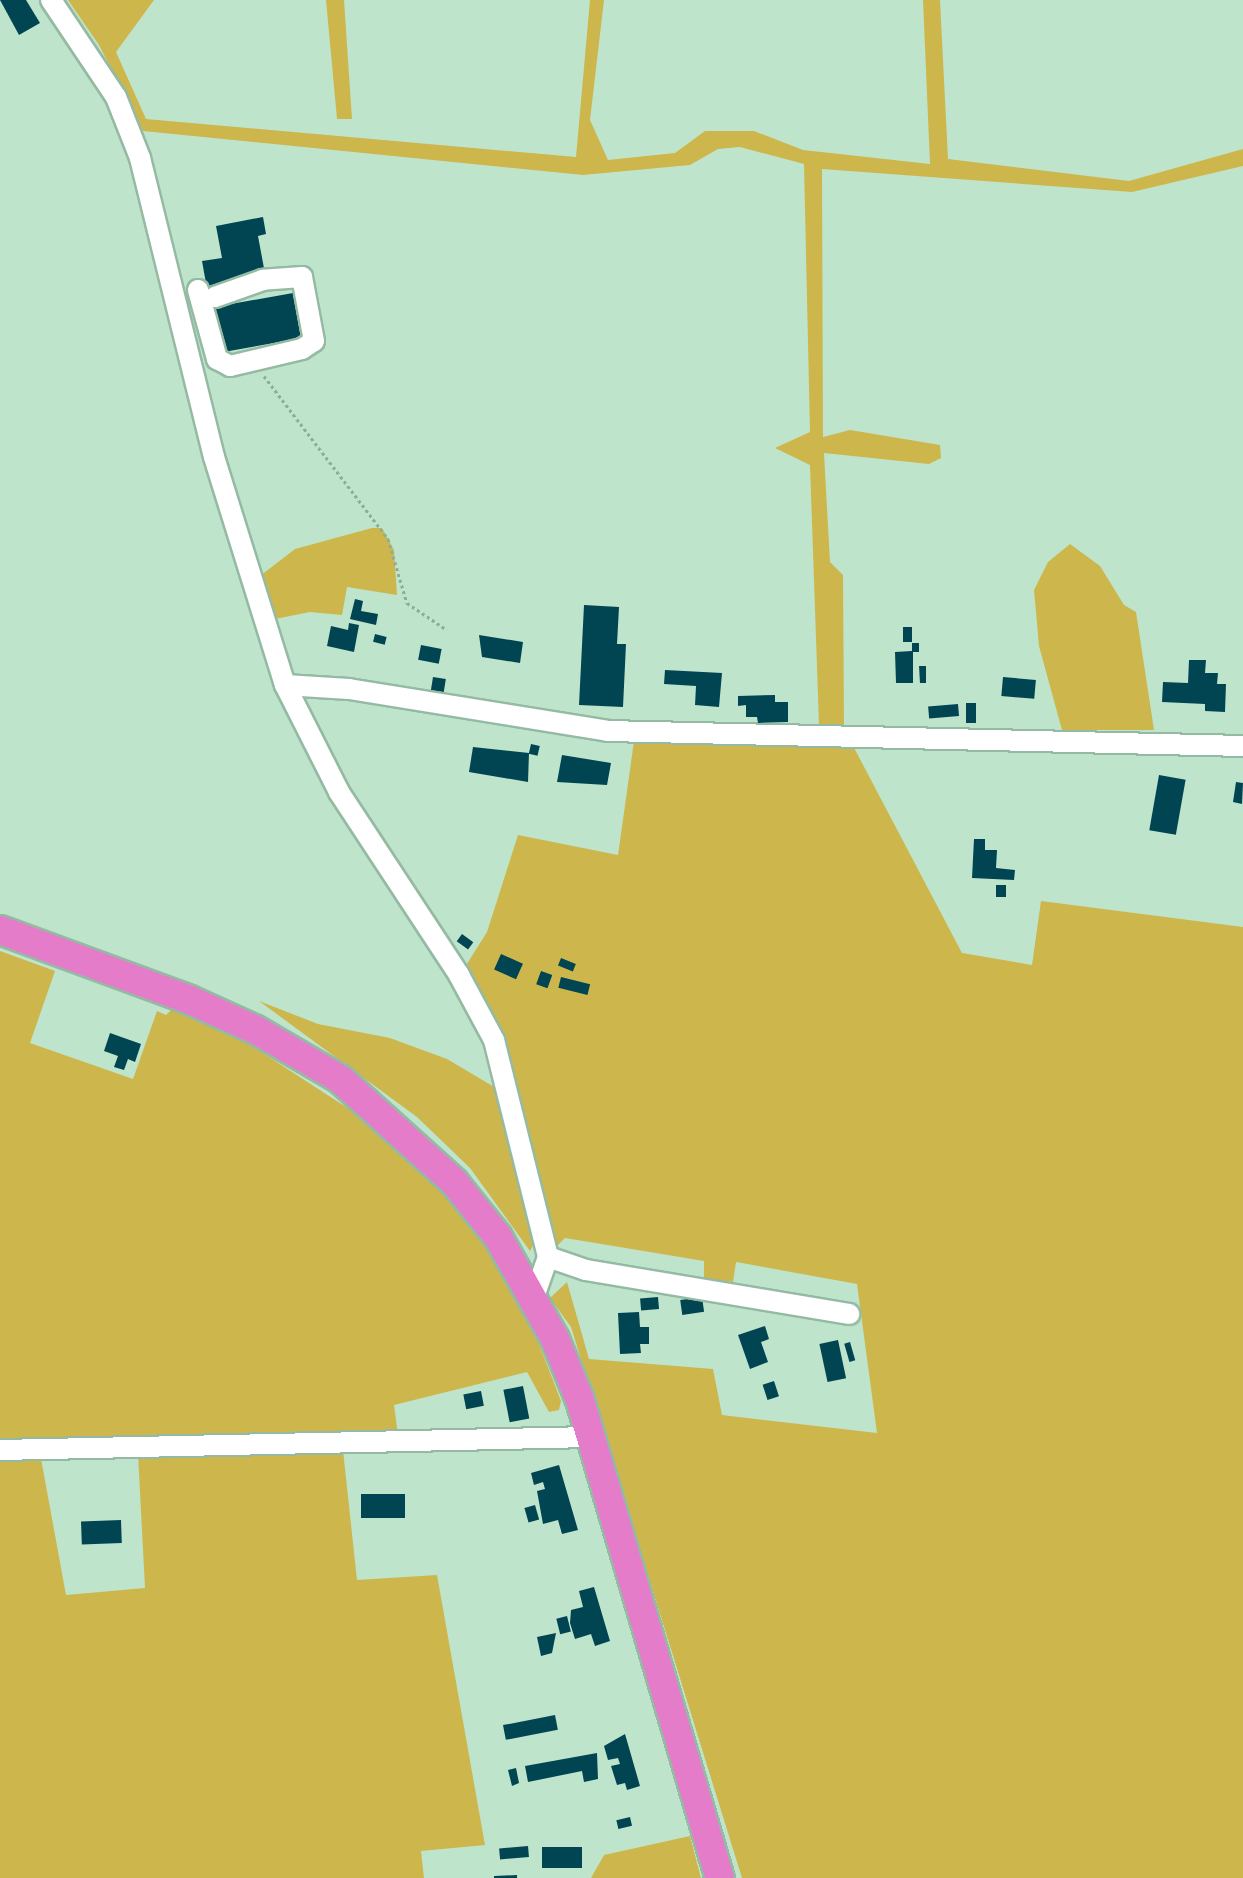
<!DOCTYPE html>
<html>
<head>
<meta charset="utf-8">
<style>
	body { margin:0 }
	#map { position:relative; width:1243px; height:1878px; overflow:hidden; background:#bee4cc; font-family:Ubuntu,sans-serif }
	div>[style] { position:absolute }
	.green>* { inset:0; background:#cdb74c }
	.building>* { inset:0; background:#014553; transform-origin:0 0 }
	.path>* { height:3px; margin-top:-1.5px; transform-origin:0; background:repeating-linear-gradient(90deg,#8ead99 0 3px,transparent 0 6px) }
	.roads { filter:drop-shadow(2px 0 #95baa3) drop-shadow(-2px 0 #95baa3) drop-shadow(0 2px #95baa3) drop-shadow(0 -2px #95baa3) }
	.minor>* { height:20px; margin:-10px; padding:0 10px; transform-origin:10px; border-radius:10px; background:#fff }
	.highway>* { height:28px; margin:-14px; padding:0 14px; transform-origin:14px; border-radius:14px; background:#e57cca }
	span { translate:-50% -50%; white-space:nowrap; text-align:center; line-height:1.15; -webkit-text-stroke:6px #bee4cc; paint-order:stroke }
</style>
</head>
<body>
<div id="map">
	<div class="green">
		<i style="clip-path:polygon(68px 0,154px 0,116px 52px,146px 119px,576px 157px,590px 0,604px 0,590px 120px,608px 160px,675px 153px,705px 131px,754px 131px,803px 150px,930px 164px,923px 0,940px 0,948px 159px,1129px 181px,1243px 149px,1243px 166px,1132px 192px,822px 169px,823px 437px,850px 430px,940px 445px,941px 458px,929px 464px,824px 453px,830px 562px,843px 575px,844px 727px,819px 725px,810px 465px,775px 448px,810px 432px,804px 164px,740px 147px,718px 149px,690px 165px,583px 175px,143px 131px,99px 45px)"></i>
		<i style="clip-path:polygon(326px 0,344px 0,352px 119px,337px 119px)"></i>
		<i style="clip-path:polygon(372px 528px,382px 528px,394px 550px,397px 595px,347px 587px,342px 615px,310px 612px,270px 620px,260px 576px,295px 549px)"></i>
		<i style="clip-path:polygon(1070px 544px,1100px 566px,1124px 605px,1136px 612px,1154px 730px,1062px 730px,1039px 646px,1034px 590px,1048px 562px)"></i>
		<i style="clip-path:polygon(635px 734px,851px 742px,962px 953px,1032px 965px,1041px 901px,1243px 927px,1243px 1878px,742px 1878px,571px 1327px,550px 1298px,567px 1282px,589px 1359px,713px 1369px,722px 1415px,877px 1433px,857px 1284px,736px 1262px,733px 1282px,704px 1278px,704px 1261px,565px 1238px,557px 1246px,512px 1063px,465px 967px,487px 932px,518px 835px,618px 855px)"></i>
		<i style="clip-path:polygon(0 951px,55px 971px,30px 1043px,133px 1079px,157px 1011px,166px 1015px,172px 1009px,249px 1044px,366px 1120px,440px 1187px,481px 1237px,534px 1331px,561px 1401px,559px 1410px,549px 1412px,527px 1372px,394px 1405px,398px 1435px,0 1441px)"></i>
		<i style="clip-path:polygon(259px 1001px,318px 1024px,390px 1038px,447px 1059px,496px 1088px,535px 1241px,530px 1251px,470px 1168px,417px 1117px)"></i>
		<i style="clip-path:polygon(343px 1450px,357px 1580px,437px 1575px,485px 1845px,421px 1851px,424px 1878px,0 1878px,0 1455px,40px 1453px,66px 1595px,145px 1588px,138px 1454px)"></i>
		<i style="clip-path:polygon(690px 1836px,701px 1878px,591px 1878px,604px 1855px)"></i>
	</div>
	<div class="building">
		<i style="clip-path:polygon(0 0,26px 0,40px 23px,19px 35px)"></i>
		<i style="clip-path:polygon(263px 217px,266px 234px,258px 236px,266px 279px,207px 289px,202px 261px,222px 258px,216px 226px)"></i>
		<i style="left:293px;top:293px;width:46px;height:80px;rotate:80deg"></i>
		<i style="clip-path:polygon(355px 599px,363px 601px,361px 611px,378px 614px,376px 625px,350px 619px)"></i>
		<i style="clip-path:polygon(584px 605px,619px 607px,617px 644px,626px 644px,623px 707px,579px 705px)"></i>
		<i style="clip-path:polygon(349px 623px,359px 625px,354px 652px,327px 646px,331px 626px,348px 630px)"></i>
		<i style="left:903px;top:627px;width:9px;height:15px"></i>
		<i style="left:375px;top:634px;width:12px;height:8px;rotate:14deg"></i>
		<i style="clip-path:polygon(479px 635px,523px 642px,520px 663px,482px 657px)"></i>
		<i style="clip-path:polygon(912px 643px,919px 643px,919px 652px,913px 652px,913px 683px,896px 683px,895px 652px,912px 651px)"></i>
		<i style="left:421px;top:645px;width:21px;height:15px;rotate:11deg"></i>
		<i style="clip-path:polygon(1189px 660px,1206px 660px,1205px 673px,1218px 673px,1217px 684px,1226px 684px,1225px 712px,1205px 711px,1205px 704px,1162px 702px,1163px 682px,1188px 683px)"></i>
		<i style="clip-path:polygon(919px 666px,926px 666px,926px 683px,920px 683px)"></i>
		<i style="clip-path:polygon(665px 670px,722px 673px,719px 707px,695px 705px,696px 686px,664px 684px)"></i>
		<i style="left:433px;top:677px;width:13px;height:16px;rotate:9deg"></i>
		<i style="left:1003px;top:677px;width:33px;height:19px;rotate:5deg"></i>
		<i style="clip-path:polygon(775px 695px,775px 702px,788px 702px,788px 722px,758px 723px,757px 717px,746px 717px,746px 705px,738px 706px,738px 696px)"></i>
		<i style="left:966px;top:703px;width:10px;height:20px"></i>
		<i style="left:958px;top:704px;width:12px;height:30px;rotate:85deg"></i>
		<i style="left:531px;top:744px;width:9px;height:10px;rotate:13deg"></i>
		<i style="clip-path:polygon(473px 747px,529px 753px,528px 782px,469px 772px)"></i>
		<i style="clip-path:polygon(562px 755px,611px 763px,607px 785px,557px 782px)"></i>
		<i style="left:1159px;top:775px;width:27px;height:56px;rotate:10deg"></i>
		<i style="clip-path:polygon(1236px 782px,1243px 783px,1242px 804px,1233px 802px)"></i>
		<i style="clip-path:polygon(974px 839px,985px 839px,985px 850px,997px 850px,996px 868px,1015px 870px,1014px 880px,972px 878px)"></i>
		<i style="left:996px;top:885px;width:10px;height:12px"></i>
		<i style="left:462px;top:934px;width:14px;height:9px;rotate:36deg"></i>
		<i style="left:501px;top:954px;width:24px;height:17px;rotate:24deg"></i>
		<i style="left:561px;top:958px;width:16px;height:8px;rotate:22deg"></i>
		<i style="left:541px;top:971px;width:12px;height:14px;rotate:20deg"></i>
		<i style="left:561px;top:977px;width:30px;height:11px;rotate:14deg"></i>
		<i style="clip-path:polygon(110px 1033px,141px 1044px,135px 1062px,128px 1059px,124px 1070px,114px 1067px,118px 1056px,104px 1051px)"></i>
		<i style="left:658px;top:1297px;width:12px;height:18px;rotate:85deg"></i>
		<i style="left:702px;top:1297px;width:15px;height:22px;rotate:82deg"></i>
		<i style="clip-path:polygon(639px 1312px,640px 1327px,649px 1327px,649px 1344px,640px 1344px,641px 1353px,620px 1354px,618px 1313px)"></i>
		<i style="clip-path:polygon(765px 1326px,769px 1339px,761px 1342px,768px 1362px,750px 1369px,738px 1335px)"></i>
		<i style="left:838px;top:1340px;width:39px;height:19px;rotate:78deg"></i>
		<i style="left:850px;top:1342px;width:19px;height:6px;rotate:74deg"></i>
		<i style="left:774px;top:1381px;width:16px;height:12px;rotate:72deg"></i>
		<i style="left:523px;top:1386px;width:33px;height:20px;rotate:79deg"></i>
		<i style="left:481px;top:1391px;width:15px;height:18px;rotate:79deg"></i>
		<i style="clip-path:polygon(559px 1465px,578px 1530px,562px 1534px,558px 1520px,543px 1524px,537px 1491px,545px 1489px,543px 1482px,534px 1485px,531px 1473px)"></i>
		<i style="left:361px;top:1494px;width:44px;height:24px"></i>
		<i style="left:535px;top:1505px;width:15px;height:11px;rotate:74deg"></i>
		<i style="left:121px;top:1520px;width:23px;height:40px;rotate:88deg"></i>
		<i style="clip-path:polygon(594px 1587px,610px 1641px,595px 1646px,591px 1634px,575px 1639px,570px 1623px,571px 1610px,583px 1607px,579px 1591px)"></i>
		<i style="left:567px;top:1616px;width:16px;height:11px;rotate:76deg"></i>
		<i style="clip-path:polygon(556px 1633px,552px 1653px,541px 1656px,537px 1637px)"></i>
		<i style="left:555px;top:1715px;width:15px;height:53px;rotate:79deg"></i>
		<i style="clip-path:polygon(625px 1734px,640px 1786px,627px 1790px,625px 1783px,617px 1785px,611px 1766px,620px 1764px,618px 1758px,608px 1760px,604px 1746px)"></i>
		<i style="clip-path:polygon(597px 1753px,598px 1779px,584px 1782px,582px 1771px,528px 1782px,525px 1766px)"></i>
		<i style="clip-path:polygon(516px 1768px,519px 1783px,512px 1786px,508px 1770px)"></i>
		<i style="left:630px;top:1817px;width:9px;height:14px;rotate:77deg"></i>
		<i style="left:528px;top:1846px;width:11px;height:29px;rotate:85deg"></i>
		<i style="left:582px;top:1847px;width:21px;height:40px;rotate:90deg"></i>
		<i style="clip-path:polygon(517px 1875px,517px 1878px,494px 1878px,494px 1876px)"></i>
	</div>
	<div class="path">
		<i style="left:264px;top:376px;width:205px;rotate:52.7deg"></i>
		<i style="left:388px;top:539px;width:67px;rotate:73.5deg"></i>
		<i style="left:407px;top:603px;width:48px;rotate:34deg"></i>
	</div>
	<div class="roads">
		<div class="minor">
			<i style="left:51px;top:0;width:117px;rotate:56.2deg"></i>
			<i style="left:116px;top:97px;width:66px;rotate:68.5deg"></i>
			<i style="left:140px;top:158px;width:308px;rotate:76.1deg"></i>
			<i style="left:214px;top:457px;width:239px;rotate:72.7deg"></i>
			<i style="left:285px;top:685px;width:64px;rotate:3.6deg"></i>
			<i style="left:349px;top:689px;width:261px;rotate:9.2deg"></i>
			<i style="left:607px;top:731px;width:636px;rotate:1.35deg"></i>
			<i style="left:198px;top:290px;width:72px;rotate:74.6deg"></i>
			<i style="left:217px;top:359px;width:15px;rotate:28deg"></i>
			<i style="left:230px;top:366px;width:74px;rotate:-13.3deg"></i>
			<i style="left:302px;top:349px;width:14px;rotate:-34deg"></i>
			<i style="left:314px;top:341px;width:65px;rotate:-100.6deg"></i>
			<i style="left:302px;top:277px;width:39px;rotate:176deg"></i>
			<i style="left:263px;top:280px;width:51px;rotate:160.5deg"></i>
			<i style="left:285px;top:685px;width:120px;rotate:63.2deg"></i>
			<i style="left:339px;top:792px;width:219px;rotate:56.7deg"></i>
			<i style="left:459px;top:975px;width:74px;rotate:61.7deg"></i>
			<i style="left:494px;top:1040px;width:224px;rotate:76deg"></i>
			<i style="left:548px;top:1257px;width:42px;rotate:109.3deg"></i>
			<i style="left:548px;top:1257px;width:40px;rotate:18.9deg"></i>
			<i style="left:586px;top:1270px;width:267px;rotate:9.5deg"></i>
			<i style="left:0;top:1450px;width:592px;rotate:-1.26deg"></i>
		</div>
		<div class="highway">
			<i style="left:0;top:930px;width:202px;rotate:20.2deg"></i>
			<i style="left:190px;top:1000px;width:72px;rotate:24.4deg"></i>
			<i style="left:256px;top:1030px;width:97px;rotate:30.3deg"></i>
			<i style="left:340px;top:1079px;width:154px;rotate:42.1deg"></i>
			<i style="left:454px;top:1182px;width:70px;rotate:51.3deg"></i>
			<i style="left:498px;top:1237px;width:117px;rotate:60.8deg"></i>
			<i style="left:555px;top:1339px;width:66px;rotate:67.7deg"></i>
			<i style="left:580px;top:1400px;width:498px;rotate:73.7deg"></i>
		</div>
	</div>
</div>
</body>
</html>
